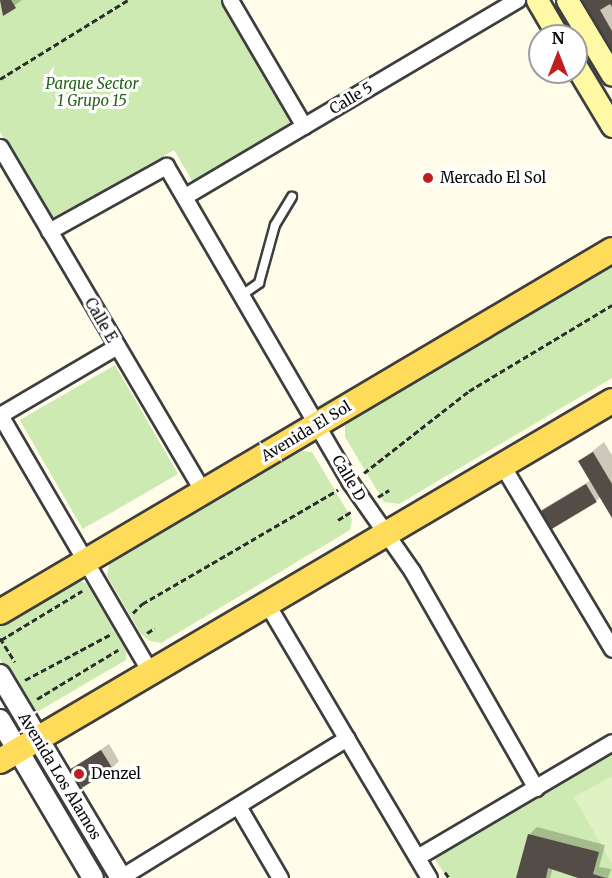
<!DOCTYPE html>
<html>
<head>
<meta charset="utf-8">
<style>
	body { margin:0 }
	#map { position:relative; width:612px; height:878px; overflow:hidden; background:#fffce9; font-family:Merriweather,serif }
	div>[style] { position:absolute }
	.green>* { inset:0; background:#cdeab2; transform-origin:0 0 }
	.pitch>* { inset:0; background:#e0f1c4 }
	.shadow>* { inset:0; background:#0003 }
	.building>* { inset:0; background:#544d47; transform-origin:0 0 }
	.path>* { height:3px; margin-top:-1.5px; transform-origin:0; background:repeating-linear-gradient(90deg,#2d2d2d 0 6px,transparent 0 9px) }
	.roads { filter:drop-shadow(2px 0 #3e3e3e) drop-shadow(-2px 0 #3e3e3e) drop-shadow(0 2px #3e3e3e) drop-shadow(0 -2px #3e3e3e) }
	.service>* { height:8px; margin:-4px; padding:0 4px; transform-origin:4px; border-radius:4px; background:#fff }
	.minor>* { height:15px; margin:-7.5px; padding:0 7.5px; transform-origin:7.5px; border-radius:7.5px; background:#fff }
	.tertiary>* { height:20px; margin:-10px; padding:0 10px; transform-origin:10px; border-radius:10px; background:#fff }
	.secondary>* { height:21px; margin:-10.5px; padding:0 10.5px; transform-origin:10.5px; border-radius:10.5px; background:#fff8a4 }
	.primary>* { height:24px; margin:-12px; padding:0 12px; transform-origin:12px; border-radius:12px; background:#fedc5a }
	.dots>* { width:16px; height:16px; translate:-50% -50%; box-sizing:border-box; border:3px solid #fff; border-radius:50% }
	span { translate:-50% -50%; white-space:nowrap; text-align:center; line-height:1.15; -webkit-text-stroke:6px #fff; paint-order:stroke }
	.park-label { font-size:15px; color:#26641a; font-style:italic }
	.street-label { font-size:15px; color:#0b0b0b }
	.poi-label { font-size:15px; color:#0b0b0b }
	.left { translate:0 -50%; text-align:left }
	.north { position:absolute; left:528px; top:24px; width:60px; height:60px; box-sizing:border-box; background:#fff; border:2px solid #9d9d9d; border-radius:50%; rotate:0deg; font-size:16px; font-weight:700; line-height:24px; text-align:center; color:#0b0b0b }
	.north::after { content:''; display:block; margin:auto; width:21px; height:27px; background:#c01f20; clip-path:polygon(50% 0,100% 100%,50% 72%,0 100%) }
</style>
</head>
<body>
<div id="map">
	<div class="green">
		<i style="clip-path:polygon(0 0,222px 0,294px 124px,193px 182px,174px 150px,52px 221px,0 132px)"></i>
		<i style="clip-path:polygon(612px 262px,612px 378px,399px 504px,384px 502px,345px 437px,345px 421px)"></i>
		<i style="left:115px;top:365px;width:126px;height:110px;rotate:60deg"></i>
		<i style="clip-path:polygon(302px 451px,312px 452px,352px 519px,350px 530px,161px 643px,150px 641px,141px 634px,107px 576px,110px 559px)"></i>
		<i style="clip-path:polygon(79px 580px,87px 584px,126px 651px,126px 660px,37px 712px,28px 708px,0 659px,0 623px)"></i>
		<i style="clip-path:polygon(612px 751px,612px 878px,447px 878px,433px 856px)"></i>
	</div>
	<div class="pitch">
		<i style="clip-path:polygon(612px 776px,612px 864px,574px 797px)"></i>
	</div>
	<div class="shadow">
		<i style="clip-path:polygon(0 0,22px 0,3px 14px)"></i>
		<i style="clip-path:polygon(584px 0,612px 0,612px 47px)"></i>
		<i style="clip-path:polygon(604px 442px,612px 455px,612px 515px,601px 496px,596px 501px,541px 510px,591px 480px,580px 461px)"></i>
		<i style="clip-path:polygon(109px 744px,119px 761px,112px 768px,72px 769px)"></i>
		<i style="clip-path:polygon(537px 827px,605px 845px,599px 867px,611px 869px,608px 878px,580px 878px,553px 868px,550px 878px,518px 878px,529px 835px)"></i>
	</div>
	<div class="building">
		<i style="clip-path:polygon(0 0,11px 0,16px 8px,3px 16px)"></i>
		<i style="clip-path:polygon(582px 0,612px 0,612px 7px,610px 4px,600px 10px,612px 31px,612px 50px)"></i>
		<i style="clip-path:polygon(593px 452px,612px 484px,612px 518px,578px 461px)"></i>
		<i style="left:586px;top:484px;width:21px;height:54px;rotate:59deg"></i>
		<i style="left:101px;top:750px;width:22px;height:36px;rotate:58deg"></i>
		<i style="clip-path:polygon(528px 834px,599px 852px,593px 874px,606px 878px,578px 878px,548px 868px,546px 878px,516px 878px)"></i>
	</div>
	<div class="path">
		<i style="left:0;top:79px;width:150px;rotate:-31.7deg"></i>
		<i style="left:364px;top:473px;width:133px;rotate:-38deg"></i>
		<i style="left:469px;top:391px;width:167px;rotate:-31deg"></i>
		<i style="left:378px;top:497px;width:13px;rotate:-32deg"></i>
		<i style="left:338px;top:520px;width:15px;rotate:-32deg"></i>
		<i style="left:133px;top:613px;width:13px;rotate:-45deg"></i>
		<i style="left:142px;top:604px;width:227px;rotate:-30.2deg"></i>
		<i style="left:147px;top:633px;width:9px;rotate:-32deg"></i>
		<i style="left:0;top:638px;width:28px;rotate:58deg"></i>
		<i style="left:1px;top:640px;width:95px;rotate:-31.2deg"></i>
		<i style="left:25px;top:680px;width:98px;rotate:-28.1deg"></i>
		<i style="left:37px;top:699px;width:95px;rotate:-31.2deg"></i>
		<i style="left:445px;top:872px;width:7px;rotate:56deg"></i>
	</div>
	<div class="roads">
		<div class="service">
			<i style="left:242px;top:295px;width:21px;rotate:-35deg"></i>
			<i style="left:259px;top:283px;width:60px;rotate:-74.6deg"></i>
			<i style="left:275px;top:225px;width:33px;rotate:-59deg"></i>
		</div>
		<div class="minor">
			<i style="left:230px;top:0;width:146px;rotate:59.6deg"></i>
			<i style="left:0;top:147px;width:400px;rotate:59.5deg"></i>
			<i style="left:185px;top:196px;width:386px;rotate:-30.6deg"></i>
			<i style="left:49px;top:231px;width:134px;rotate:-29.1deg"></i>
			<i style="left:166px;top:166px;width:366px;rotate:59.8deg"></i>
			<i style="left:350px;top:482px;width:108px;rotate:55.1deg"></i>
			<i style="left:412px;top:571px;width:250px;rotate:60.3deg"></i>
			<i style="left:117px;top:346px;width:136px;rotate:149.5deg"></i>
			<i style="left:0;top:415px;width:298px;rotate:59.7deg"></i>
			<i style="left:502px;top:465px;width:214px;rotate:59.1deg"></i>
			<i style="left:267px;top:604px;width:318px;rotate:59.4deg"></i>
			<i style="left:238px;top:806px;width:83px;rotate:59.7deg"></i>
			<i style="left:417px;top:857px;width:226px;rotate:-30.5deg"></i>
			<i style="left:121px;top:877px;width:265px;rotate:-31.6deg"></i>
		</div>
		<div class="tertiary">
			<i style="left:0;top:675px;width:236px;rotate:59.2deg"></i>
			<i style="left:0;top:720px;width:183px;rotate:59.5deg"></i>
		</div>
		<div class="secondary">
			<i style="left:537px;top:0;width:42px;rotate:59.7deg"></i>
			<i style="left:567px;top:0;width:87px;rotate:59deg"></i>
			<i style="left:576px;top:66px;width:70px;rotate:59deg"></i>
		</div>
		<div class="primary">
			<i style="left:0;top:612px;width:711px;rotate:-30.6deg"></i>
			<i style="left:0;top:761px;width:710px;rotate:-30.47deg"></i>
		</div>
	</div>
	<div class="dots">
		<i style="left:428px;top:178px;background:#c01f20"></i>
		<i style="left:79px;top:774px;background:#c01f20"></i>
	</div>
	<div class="park-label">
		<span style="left:92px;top:92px">Parque Sector<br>1 Grupo 15</span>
	</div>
	<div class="street-label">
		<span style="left:351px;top:98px;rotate:-31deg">Calle 5</span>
		<span style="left:101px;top:320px;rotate:60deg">Calle E</span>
		<span style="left:306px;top:431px;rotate:-31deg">Avenida El Sol</span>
		<span style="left:349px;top:478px;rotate:59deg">Calle D</span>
		<span style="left:60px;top:776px;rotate:59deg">Avenida Los Alamos</span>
	</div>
	<div class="poi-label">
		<span class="left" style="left:440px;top:178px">Mercado El Sol</span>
		<span class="left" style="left:91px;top:774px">Denzel</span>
	</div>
	<div class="north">N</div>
</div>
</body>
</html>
